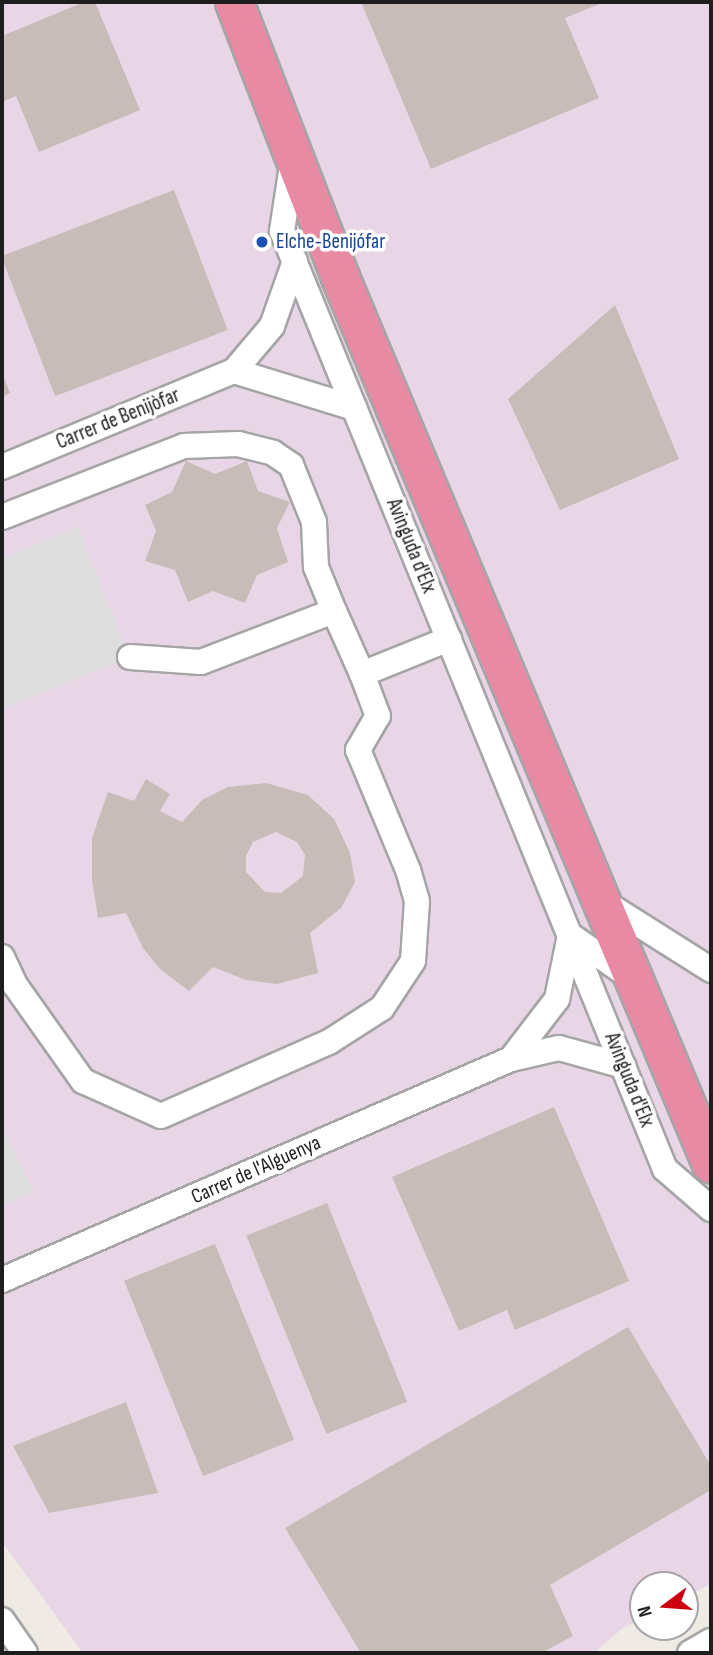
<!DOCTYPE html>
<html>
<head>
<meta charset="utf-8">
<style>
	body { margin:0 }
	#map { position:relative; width:713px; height:1655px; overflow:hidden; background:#efeae4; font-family:"Sofia Sans Condensed",sans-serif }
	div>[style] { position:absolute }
	.industrial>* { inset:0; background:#e8d6e6 }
	.parking>* { inset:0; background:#dedede }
	.building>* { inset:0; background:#c7bcb7; transform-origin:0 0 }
	.roads { filter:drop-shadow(2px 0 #a5a5a5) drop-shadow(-2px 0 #a5a5a5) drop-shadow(0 2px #a5a5a5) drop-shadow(0 -2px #a5a5a5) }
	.minor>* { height:24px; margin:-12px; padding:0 12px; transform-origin:12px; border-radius:12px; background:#fff }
	.highway>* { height:37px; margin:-18.5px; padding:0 18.5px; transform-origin:18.5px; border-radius:18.5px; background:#e88aa3 }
	.dots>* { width:19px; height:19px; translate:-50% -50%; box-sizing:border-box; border:4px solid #fff; border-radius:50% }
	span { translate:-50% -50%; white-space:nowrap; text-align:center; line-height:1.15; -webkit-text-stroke:7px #fff; paint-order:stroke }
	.transit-label { font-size:21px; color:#164399 }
	.left { translate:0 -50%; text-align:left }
	.street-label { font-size:21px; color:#1e1e1e }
	.frame { position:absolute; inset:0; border:4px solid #1e1e1e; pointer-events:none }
	.north { position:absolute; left:629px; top:1571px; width:70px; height:70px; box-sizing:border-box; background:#fff; border:2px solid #a5a5a5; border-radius:50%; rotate:254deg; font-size:19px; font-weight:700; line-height:28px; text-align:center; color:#1e1e1e }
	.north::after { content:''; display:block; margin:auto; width:24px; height:32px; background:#c01; clip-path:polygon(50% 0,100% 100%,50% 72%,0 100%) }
</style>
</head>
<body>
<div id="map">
	<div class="industrial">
		<i style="clip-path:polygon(2px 2px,711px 2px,711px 1584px,685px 1597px,685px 1585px,643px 1585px,643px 1618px,623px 1628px,594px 1653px,83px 1653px,2px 1542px)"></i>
	</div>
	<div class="parking">
		<i style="clip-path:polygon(78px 527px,130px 657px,2px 709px,2px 558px)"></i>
		<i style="clip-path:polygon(2px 1126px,34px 1192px,2px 1206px)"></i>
	</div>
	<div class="building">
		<i style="clip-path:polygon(84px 2px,95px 2px,140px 110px,39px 152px,16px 96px,2px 102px,2px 36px)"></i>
		<i style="clip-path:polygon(361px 2px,604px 2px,565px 18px,599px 98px,431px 169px)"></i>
		<i style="left:174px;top:190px;width:150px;height:185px;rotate:69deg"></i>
		<i style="clip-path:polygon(615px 305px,679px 459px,560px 510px,508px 399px)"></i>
		<i style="clip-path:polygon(2px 373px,10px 393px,2px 397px)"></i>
		<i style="clip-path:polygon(186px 461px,215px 474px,247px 461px,258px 491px,290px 502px,277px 528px,288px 562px,257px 575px,245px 603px,213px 591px,188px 602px,175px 570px,145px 561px,156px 531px,145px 505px,172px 492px)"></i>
		<i style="clip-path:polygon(evenodd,146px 779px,170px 794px,160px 811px,182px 822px,202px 800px,228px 787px,266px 783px,308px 795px,334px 819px,350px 853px,355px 882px,341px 908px,310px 933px,318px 973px,277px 984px,246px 980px,213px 967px,189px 991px,160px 969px,143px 948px,126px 913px,98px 918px,92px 880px,92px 838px,108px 792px,134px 801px,146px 779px,276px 832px,297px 842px,305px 855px,303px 876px,281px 893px,265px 892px,246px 872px,246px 856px,253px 842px,276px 832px)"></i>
		<i style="clip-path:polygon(554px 1107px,629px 1281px,515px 1330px,507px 1310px,459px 1331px,392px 1177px)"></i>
		<i style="left:327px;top:1203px;width:214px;height:87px;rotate:68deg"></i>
		<i style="left:215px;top:1244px;width:211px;height:98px;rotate:68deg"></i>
		<i style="clip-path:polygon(628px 1327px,711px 1466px,711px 1490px,550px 1585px,573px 1636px,541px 1653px,361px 1653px,285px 1528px)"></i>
		<i style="clip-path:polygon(126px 1402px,158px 1493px,49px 1513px,13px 1446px)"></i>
	</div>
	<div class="roads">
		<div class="minor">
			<i style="left:293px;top:159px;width:73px;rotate:98.7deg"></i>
			<i style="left:282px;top:231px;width:1013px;rotate:67.79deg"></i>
			<i style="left:665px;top:1169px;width:61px;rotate:41deg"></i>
			<i style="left:234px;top:371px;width:126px;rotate:17.1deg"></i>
			<i style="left:2px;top:467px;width:251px;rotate:-22.5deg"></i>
			<i style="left:234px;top:371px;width:59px;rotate:-49.8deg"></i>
			<i style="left:272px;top:326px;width:69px;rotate:-70.5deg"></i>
			<i style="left:2px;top:517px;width:195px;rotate:-21.3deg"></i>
			<i style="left:184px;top:446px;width:54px;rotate:-2.1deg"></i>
			<i style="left:238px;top:444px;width:36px;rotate:14deg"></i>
			<i style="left:273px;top:453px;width:22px;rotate:34deg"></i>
			<i style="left:291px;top:465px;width:61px;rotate:68deg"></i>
			<i style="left:314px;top:522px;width:45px;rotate:87.5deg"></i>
			<i style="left:316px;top:567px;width:48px;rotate:67.8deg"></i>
			<i style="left:130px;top:657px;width:71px;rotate:4deg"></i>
			<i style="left:201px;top:662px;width:142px;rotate:-21deg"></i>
			<i style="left:334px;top:611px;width:69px;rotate:66deg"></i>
			<i style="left:362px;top:674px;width:94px;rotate:-21.9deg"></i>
			<i style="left:602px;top:901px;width:129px;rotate:32.3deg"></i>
			<i style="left:2px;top:957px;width:31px;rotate:65deg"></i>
			<i style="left:15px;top:985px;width:118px;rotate:54.7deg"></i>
			<i style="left:83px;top:1081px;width:85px;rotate:24.2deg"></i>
			<i style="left:161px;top:1116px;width:184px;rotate:-23.8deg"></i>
			<i style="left:329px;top:1042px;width:63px;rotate:-32.7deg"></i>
			<i style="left:382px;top:1008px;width:56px;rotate:-56.6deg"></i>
			<i style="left:413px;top:961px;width:60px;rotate:-86.2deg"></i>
			<i style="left:417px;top:901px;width:32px;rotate:-106deg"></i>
			<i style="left:408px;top:870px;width:130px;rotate:-112.6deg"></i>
			<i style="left:358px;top:750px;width:39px;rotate:-60deg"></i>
			<i style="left:378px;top:716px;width:45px;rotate:-110.9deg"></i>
			<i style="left:511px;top:1059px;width:76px;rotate:-52.5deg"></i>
			<i style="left:557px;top:999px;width:65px;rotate:-78.5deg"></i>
			<i style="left:570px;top:935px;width:77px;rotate:34.9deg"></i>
			<i style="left:2px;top:1280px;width:555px;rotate:-23.47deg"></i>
			<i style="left:511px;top:1059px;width:49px;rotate:-12.9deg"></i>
			<i style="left:559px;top:1048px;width:67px;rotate:15.5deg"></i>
			<i style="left:2px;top:1620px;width:40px;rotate:55.1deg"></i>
			<i style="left:690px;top:1653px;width:24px;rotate:-30deg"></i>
		</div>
		<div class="highway">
			<i style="left:234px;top:2px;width:295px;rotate:68.9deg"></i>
			<i style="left:340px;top:277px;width:961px;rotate:67.3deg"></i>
		</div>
	</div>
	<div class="dots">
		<i style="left:262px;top:242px;background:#1a4fb4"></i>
	</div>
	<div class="transit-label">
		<span class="left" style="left:276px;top:242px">Elche-Benijófar</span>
	</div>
	<div class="street-label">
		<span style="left:118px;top:419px;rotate:-22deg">Carrer de Benijòfar</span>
		<span style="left:411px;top:546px;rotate:68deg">Avinguda d'Elx</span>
		<span style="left:629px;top:1080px;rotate:68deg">Avinguda d'Elx</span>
		<span style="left:256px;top:1170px;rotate:-24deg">Carrer de l'Alguenya</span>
	</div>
	<div class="frame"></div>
	<div class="north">N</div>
</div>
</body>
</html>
